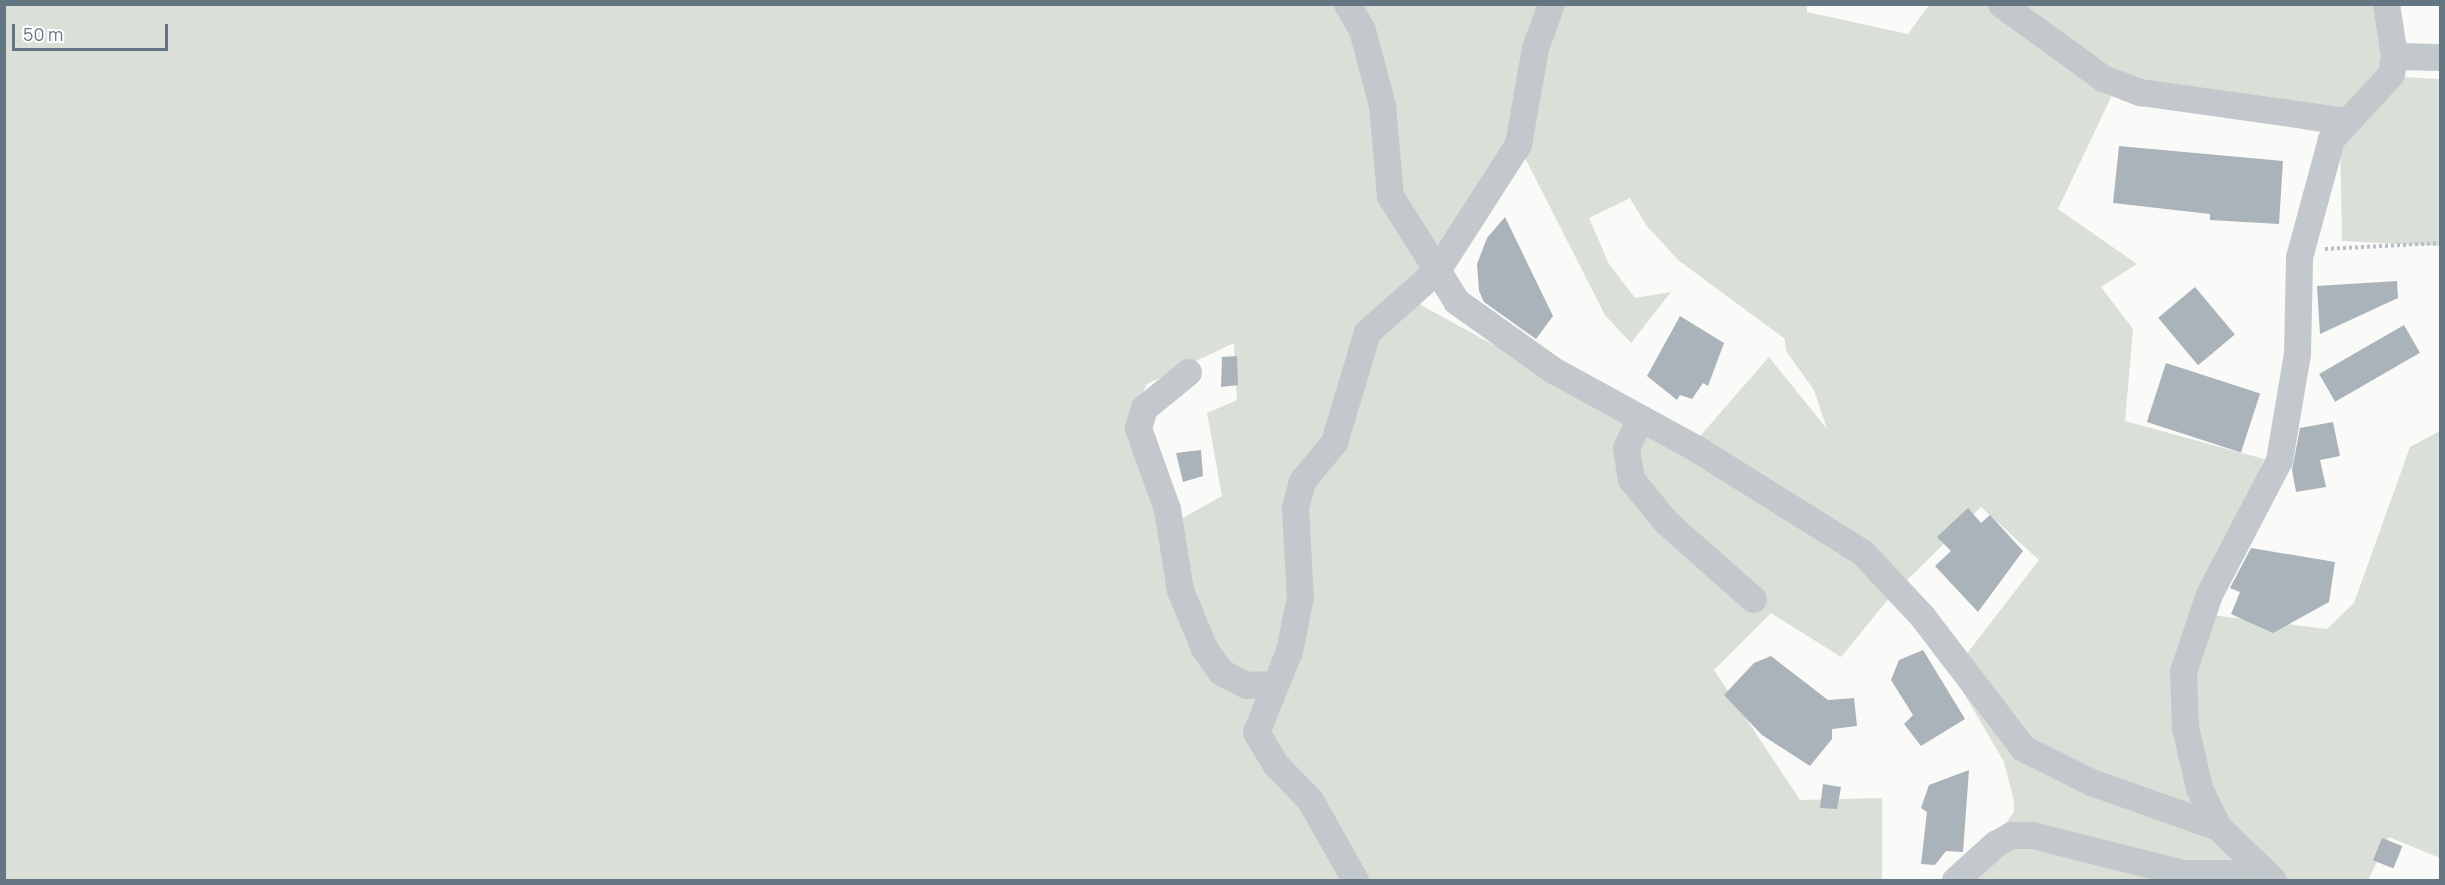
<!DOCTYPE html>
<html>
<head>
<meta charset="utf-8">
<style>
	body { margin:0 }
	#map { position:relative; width:2445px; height:885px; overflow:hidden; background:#fafaf8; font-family:Manrope,sans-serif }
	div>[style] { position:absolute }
	.green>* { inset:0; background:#dadfd7 }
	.building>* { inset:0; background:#aab3b9; transform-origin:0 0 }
	.path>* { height:4px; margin-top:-2px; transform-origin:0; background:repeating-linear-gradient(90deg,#bbbfc2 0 3px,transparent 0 6px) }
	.minor>* { height:27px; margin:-13.5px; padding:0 13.5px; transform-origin:13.5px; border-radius:13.5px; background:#c3c8cc }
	span { translate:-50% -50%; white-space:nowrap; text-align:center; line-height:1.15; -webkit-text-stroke:6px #fff; paint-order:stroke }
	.frame { position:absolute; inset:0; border:6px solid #657683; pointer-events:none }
	.scale { position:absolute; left:12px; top:24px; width:156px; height:27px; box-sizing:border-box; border:3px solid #657683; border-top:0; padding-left:8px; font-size:18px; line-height:21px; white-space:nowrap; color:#657683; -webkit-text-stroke:4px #fff; paint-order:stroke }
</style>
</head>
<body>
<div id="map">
	<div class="green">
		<i style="clip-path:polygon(evenodd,1807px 4px,1807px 12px,1908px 34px,1929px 5px,2387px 4px,2401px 77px,2440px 79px,2440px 246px,2342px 241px,2340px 136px,2113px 93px,2058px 209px,2137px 264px,2101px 287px,2133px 329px,2125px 421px,2264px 459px,2202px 614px,2327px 629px,2354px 603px,2410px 447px,2440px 431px,2440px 858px,2389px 837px,2368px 880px,1964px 880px,2014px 812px,2014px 801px,2004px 762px,1952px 673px,2039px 560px,1981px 507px,1891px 596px,1841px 657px,1771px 613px,1714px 670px,1800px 800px,1882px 798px,1882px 880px,5px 880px,5px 5px,1807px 4px,1523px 154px,1605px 315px,1631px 343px,1671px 292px,1635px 298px,1609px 264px,1589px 218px,1630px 198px,1646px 225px,1678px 260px,1785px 339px,1786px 351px,1814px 390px,1827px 429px,1769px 357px,1687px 451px,1410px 299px,1523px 154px,1807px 4px,1234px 343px,1237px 400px,1207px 413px,1222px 496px,1181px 519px,1138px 402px,1147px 384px,1234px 343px)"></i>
	</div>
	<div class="building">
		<i style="clip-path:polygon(2119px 146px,2283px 161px,2279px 224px,2210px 220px,2210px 214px,2113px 203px)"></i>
		<i style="clip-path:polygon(1505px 217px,1553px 316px,1536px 339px,1484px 302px,1479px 291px,1477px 264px,1487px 238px)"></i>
		<i style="clip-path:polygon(2397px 281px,2398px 298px,2320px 334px,2317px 286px)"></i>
		<i style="left:2195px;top:287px;width:62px;height:48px;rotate:50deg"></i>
		<i style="clip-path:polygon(1680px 316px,1724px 343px,1708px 386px,1703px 383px,1692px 399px,1680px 395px,1677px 400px,1647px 376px)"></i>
		<i style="left:2404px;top:325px;width:32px;height:98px;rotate:60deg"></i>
		<i style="clip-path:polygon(1237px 356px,1238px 385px,1221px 387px,1222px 357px)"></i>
		<i style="left:2166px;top:363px;width:99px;height:62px;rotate:18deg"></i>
		<i style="clip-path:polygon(2333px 422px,2340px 456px,2320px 460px,2326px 487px,2296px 492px,2292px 470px,2300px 428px)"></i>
		<i style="clip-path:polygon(1201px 450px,1203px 476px,1183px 482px,1176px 453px)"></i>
		<i style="clip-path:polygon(1968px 508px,1981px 523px,1990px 515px,2023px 551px,1978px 612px,1935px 566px,1951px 551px,1937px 537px)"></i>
		<i style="clip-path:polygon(2251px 548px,2335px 562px,2329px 602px,2273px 633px,2231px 614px,2240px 592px,2230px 588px)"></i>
		<i style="clip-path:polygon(1923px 650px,1965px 719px,1921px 746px,1904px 724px,1913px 715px,1891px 680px,1899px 660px)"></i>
		<i style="clip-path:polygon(1771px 656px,1828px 700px,1854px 698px,1857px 726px,1832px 729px,1832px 739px,1810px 766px,1762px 735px,1724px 695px,1754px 663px)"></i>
		<i style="clip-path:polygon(1969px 770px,1963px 852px,1946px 851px,1935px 865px,1921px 864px,1927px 812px,1921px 808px,1929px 785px)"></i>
		<i style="clip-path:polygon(1823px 784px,1841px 787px,1837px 809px,1820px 808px)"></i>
		<i style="left:2382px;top:838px;width:22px;height:24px;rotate:22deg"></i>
	</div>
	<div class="path">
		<i style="left:2325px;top:249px;width:115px;rotate:-3deg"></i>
	</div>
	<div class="minor">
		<i style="left:1347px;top:4px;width:30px;rotate:60deg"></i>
		<i style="left:1362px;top:30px;width:78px;rotate:75.1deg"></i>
		<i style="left:1382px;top:105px;width:91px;rotate:85deg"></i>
		<i style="left:1390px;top:196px;width:88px;rotate:57.6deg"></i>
		<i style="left:1437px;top:270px;width:94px;rotate:138.5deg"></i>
		<i style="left:1367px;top:332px;width:115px;rotate:106.7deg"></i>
		<i style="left:1334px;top:442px;width:50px;rotate:129.4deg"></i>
		<i style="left:1302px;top:481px;width:28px;rotate:105deg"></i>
		<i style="left:1295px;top:508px;width:89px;rotate:86.8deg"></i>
		<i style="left:1300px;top:597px;width:55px;rotate:101.5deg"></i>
		<i style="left:1289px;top:651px;width:87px;rotate:112.2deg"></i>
		<i style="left:1256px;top:732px;width:39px;rotate:59deg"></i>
		<i style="left:1276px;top:765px;width:49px;rotate:45.8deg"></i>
		<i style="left:1310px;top:800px;width:92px;rotate:60.6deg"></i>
		<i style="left:1551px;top:4px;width:47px;rotate:110deg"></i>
		<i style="left:1535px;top:48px;width:97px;rotate:100deg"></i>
		<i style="left:1518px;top:144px;width:150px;rotate:122.7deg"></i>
		<i style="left:1437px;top:270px;width:36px;rotate:58deg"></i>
		<i style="left:1456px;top:301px;width:119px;rotate:35.4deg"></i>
		<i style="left:1553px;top:370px;width:164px;rotate:28.7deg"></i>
		<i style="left:1697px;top:449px;width:195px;rotate:32deg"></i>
		<i style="left:1862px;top:552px;width:88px;rotate:46.8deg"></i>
		<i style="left:1922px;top:616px;width:166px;rotate:52.6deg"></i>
		<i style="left:2023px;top:748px;width:76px;rotate:26.6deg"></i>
		<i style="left:2091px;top:782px;width:135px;rotate:19.5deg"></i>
		<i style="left:2001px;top:4px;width:126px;rotate:36deg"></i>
		<i style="left:2103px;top:78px;width:40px;rotate:21deg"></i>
		<i style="left:2140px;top:92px;width:209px;rotate:8deg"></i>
		<i style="left:2394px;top:56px;width:46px;rotate:1.2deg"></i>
		<i style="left:1188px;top:372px;width:57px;rotate:140.7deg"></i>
		<i style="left:1144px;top:408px;width:21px;rotate:107deg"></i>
		<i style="left:1138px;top:428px;width:86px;rotate:70.3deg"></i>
		<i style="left:1167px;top:509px;width:82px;rotate:80.9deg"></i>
		<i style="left:1180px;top:590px;width:63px;rotate:67.5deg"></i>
		<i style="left:1204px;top:648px;width:29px;rotate:55deg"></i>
		<i style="left:1221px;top:672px;width:28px;rotate:27deg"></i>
		<i style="left:1246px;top:685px;width:26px;rotate:-2deg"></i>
		<i style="left:1640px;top:418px;width:33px;rotate:115deg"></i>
		<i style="left:1626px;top:448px;width:31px;rotate:81deg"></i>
		<i style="left:1631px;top:479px;width:55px;rotate:50.9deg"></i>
		<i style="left:1666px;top:522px;width:116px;rotate:41.5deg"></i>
		<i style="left:1955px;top:880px;width:54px;rotate:-42deg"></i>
		<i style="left:1995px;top:844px;width:18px;rotate:-29deg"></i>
		<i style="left:2011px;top:835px;width:21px"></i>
		<i style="left:2032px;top:835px;width:156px;rotate:14.1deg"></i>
		<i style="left:2183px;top:873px;width:81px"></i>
		<i style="left:2273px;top:880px;width:76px;rotate:-136.1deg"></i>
		<i style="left:2218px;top:827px;width:43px;rotate:-116deg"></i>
		<i style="left:2199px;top:788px;width:63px;rotate:-102.9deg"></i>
		<i style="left:2185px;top:727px;width:56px;rotate:-92deg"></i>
		<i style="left:2183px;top:671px;width:81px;rotate:-71.3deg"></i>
		<i style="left:2209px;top:594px;width:151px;rotate:-62.4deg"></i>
		<i style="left:2279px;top:460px;width:108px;rotate:-80.4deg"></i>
		<i style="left:2297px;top:354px;width:97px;rotate:-88.8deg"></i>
		<i style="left:2299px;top:257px;width:122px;rotate:-74.8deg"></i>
		<i style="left:2331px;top:139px;width:88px;rotate:-47.3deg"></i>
		<i style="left:2391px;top:74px;width:18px;rotate:-81deg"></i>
		<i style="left:2394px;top:56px;width:53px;rotate:-98.7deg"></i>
	</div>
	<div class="frame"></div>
	<div class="scale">50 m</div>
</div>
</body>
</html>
